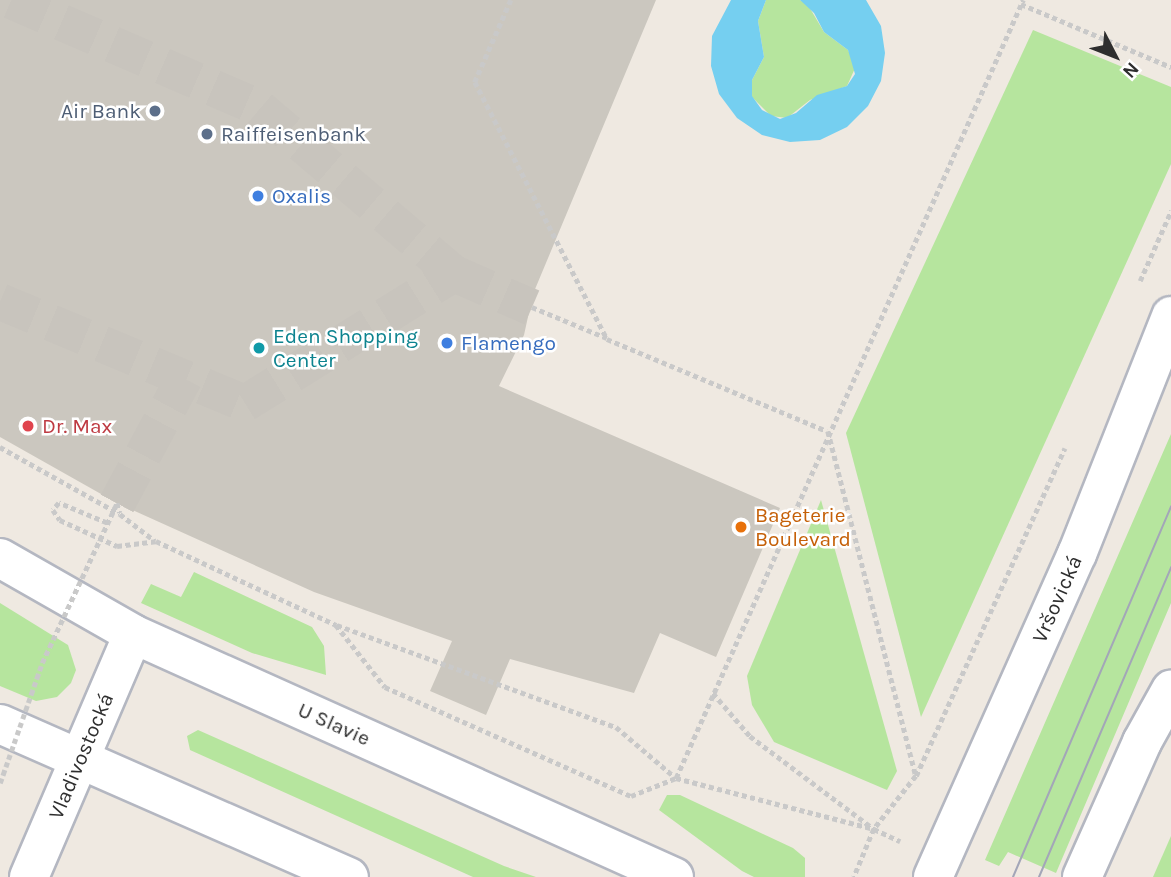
<!DOCTYPE html>
<html>
<head>
<meta charset="utf-8">
<style>
	body { margin:0 }
	#map { position:relative; width:1171px; height:877px; overflow:hidden; background:#efe9e1; font-family:Karla,sans-serif }
	div>[style] { position:absolute }
	.green>* { inset:0; background:#b6e59e }
	.water>* { inset:0; background:#75cff0 }
	.building>* { inset:0; background:#cbc7bf }
	.pedestrian-tunnel>* { height:37px; margin-top:-18.5px; transform-origin:0; background:repeating-linear-gradient(90deg,#c8c4bd 0 37px,transparent 0 55px) }
	.path>* { height:4.5px; margin-top:-2.25px; transform-origin:0; background:repeating-linear-gradient(90deg,#c9c9c9 0 5px,transparent 0 8.5px) }
	.roads { filter:drop-shadow(2px 0 #b4b7c1) drop-shadow(-2px 0 #b4b7c1) drop-shadow(0 2px #b4b7c1) drop-shadow(0 -2px #b4b7c1) }
	.minor>* { height:38px; margin:-19px; padding:0 19px; transform-origin:19px; border-radius:19px; background:#fff }
	.secondary>* { height:38px; margin:-19px; padding:0 19px; transform-origin:19px; border-radius:19px; background:#fff }
	.tram>* { height:2px; margin:-1px; padding:0 1px; transform-origin:1px; border-radius:1px; background:#a3a6b8 }
	.path-bridge>* { height:4.5px; margin-top:-2.25px; transform-origin:0; background:repeating-linear-gradient(90deg,#c9c9c9 0 5px,transparent 0 8.5px) }
	.dots>* { width:19px; height:19px; translate:-50% -50%; box-sizing:border-box; border:4px solid #fff; border-radius:50% }
	span { translate:-50% -50%; white-space:nowrap; text-align:center; line-height:1.15; -webkit-text-stroke:5px #fff; paint-order:stroke }
	.service-label { font-size:21px; color:#4e5e75 }
	.right { translate:-100% -50%; text-align:right }
	.left { translate:0 -50%; text-align:left }
	.shop-label { font-size:21px; color:#366cbe }
	.culture-label { font-size:21px; color:#0d838f }
	.health-label { font-size:21px; color:#be3a42 }
	.food-label { font-size:21px; color:#c56008 }
	.street-label { font-size:21px; color:#2e2e2e }
	.north { position:absolute; left:1080px; top:21px; width:70px; height:70px; -webkit-text-stroke:5px #fff; paint-order:stroke; rotate:132deg; font-size:19px; font-weight:700; line-height:28px; text-align:center; color:#2e2e2e }
	.north::after { content:''; display:block; margin:auto; width:24px; height:32px; background:#2e2e2e; clip-path:polygon(50% 0,100% 100%,50% 72%,0 100%) }
</style>
</head>
<body>
<div id="map">
	<div class="green">
		<i style="clip-path:polygon(766px 0,800px 0,808px 5px,824px 32px,848px 50px,856px 66px,847px 86px,810px 100px,787px 118px,771px 116px,752px 97px,752px 80px,764px 57px,758px 21px)"></i>
		<i style="clip-path:polygon(1033px 30px,1171px 87px,1171px 164px,921px 717px,846px 433px)"></i>
		<i style="clip-path:polygon(1171px 434px,1171px 603px,1056px 873px,1008px 852px,999px 866px,985px 860px)"></i>
		<i style="clip-path:polygon(821px 500px,897px 771px,887px 790px,774px 742px,752px 705px,747px 676px)"></i>
		<i style="clip-path:polygon(194px 572px,312px 627px,324px 646px,326px 675px,252px 653px,141px 603px,151px 584px,181px 597px)"></i>
		<i style="clip-path:polygon(0 603px,68px 645px,76px 670px,71px 683px,57px 697px,36px 701px,0 686px)"></i>
		<i style="clip-path:polygon(198px 730px,504px 866px,536px 877px,473px 877px,190px 750px,187px 736px)"></i>
		<i style="clip-path:polygon(667px 795px,680px 795px,793px 848px,805px 858px,805px 877px,754px 877px,742px 871px,659px 810px)"></i>
		<i style="clip-path:polygon(1171px 836px,1171px 877px,1153px 877px)"></i>
	</div>
	<div class="water">
		<i style="clip-path:polygon(731px 0,766px 0,758px 21px,764px 57px,752px 80px,752px 96px,762px 110px,780px 119px,796px 113px,817px 95px,847px 86px,855px 74px,848px 50px,824px 32px,814px 13px,800px 0,866px 0,881px 26px,885px 53px,881px 81px,868px 106px,847px 127px,820px 140px,790px 142px,762px 135px,737px 118px,719px 94px,711px 66px,712px 36px)"></i>
	</div>
	<div class="building">
		<i style="clip-path:polygon(0 0,656px 0,533px 294px,524px 335px,499px 386px,780px 508px,716px 657px,660px 633px,634px 693px,510px 659px,486px 715px,430px 691px,452px 641px,314px 592px,117px 503px,0 437px)"></i>
	</div>
	<div class="pedestrian-tunnel">
		<i style="left:11px;top:0;width:271px;rotate:23.4deg"></i>
		<i style="left:260px;top:108px;width:255px;rotate:40.4deg"></i>
		<i style="left:454px;top:273px;width:85px;rotate:23.6deg"></i>
		<i style="left:0;top:301px;width:265px;rotate:22.6deg"></i>
		<i style="left:245px;top:403px;width:246px;rotate:-31.9deg"></i>
		<i style="left:117px;top:503px;width:142px;rotate:-61.8deg"></i>
	</div>
	<div class="path">
		<i style="left:511px;top:0;width:90px;rotate:113.7deg"></i>
		<i style="left:475px;top:82px;width:289px;rotate:62.8deg"></i>
		<i style="left:607px;top:339px;width:238px;rotate:22.7deg"></i>
		<i style="left:1021px;top:4px;width:163px;rotate:22.8deg"></i>
		<i style="left:1140px;top:281px;width:77px;rotate:-66.1deg"></i>
		<i style="left:532px;top:307px;width:81px;rotate:22.5deg"></i>
		<i style="left:828px;top:431px;width:356px;rotate:75.7deg"></i>
		<i style="left:916px;top:776px;width:68px;rotate:128.4deg"></i>
		<i style="left:874px;top:829px;width:52px;rotate:112.6deg"></i>
		<i style="left:0;top:447px;width:137px;rotate:29.2deg"></i>
		<i style="left:120px;top:514px;width:44px;rotate:37.6deg"></i>
		<i style="left:117px;top:503px;width:10px;rotate:73deg"></i>
		<i style="left:107px;top:523px;width:52px;rotate:-157.4deg"></i>
		<i style="left:59px;top:503px;width:9px;rotate:131deg"></i>
		<i style="left:53px;top:510px;width:12px;rotate:55deg"></i>
		<i style="left:60px;top:520px;width:63px;rotate:24.5deg"></i>
		<i style="left:117px;top:546px;width:39px;rotate:-7deg"></i>
		<i style="left:156px;top:541px;width:199px;rotate:25deg"></i>
		<i style="left:336px;top:625px;width:79px;rotate:51.7deg"></i>
		<i style="left:385px;top:687px;width:269px;rotate:23.9deg"></i>
		<i style="left:631px;top:796px;width:48px;rotate:-21.8deg"></i>
		<i style="left:676px;top:778px;width:852px;rotate:-65.96deg"></i>
		<i style="left:337px;top:625px;width:297px;rotate:20.1deg"></i>
		<i style="left:616px;top:727px;width:79px;rotate:40.4deg"></i>
		<i style="left:676px;top:778px;width:204px;rotate:14.4deg"></i>
		<i style="left:713px;top:693px;width:57px;rotate:49.3deg"></i>
		<i style="left:750px;top:736px;width:155px;rotate:36.9deg"></i>
		<i style="left:874px;top:829px;width:29px;rotate:25deg"></i>
		<i style="left:916px;top:776px;width:360px;rotate:-65.6deg"></i>
	</div>
	<div class="roads">
		<div class="minor">
			<i style="left:29px;top:877px;width:264px;rotate:-66.8deg"></i>
		</div>
		<div class="secondary">
			<i style="left:0;top:558px;width:153px;rotate:29.7deg"></i>
			<i style="left:133px;top:634px;width:593px;rotate:24.19deg"></i>
			<i style="left:0;top:724px;width:381px;rotate:23.7deg"></i>
			<i style="left:933px;top:877px;width:354px;rotate:-66deg"></i>
			<i style="left:1077px;top:554px;width:256px;rotate:-68.4deg"></i>
			<i style="left:1082px;top:877px;width:148px;rotate:-66deg"></i>
			<i style="left:1142px;top:742px;width:60px;rotate:-60.9deg"></i>
		</div>
	</div>
	<div class="tram">
		<i style="left:1013px;top:877px;width:403px;rotate:-66.9deg"></i>
		<i style="left:1039px;top:877px;width:337px;rotate:-66.9deg"></i>
	</div>
	<div class="path-bridge">
		<i style="left:0;top:783px;width:127px;rotate:-70.7deg"></i>
		<i style="left:42px;top:663px;width:177px;rotate:-64.9deg"></i>
	</div>
	<div class="dots">
		<i style="left:155px;top:111px;background:#5c6f8a"></i>
		<i style="left:207px;top:134px;background:#5c6f8a"></i>
		<i style="left:258px;top:196px;background:#3f7fe0"></i>
		<i style="left:447px;top:343px;background:#3f7fe0"></i>
		<i style="left:259px;top:348px;background:#0f9aa8"></i>
		<i style="left:28px;top:426px;background:#e0444e"></i>
		<i style="left:741px;top:527px;background:#e8710a"></i>
	</div>
	<div class="service-label">
		<span class="right" style="left:141px;top:111px">Air Bank</span>
		<span class="left" style="left:221px;top:134px">Raiffeisenbank</span>
	</div>
	<div class="shop-label">
		<span class="left" style="left:272px;top:196px">Oxalis</span>
		<span class="left" style="left:461px;top:343px">Flamengo</span>
	</div>
	<div class="culture-label">
		<span class="left" style="left:273px;top:348px">Eden Shopping<br>Center</span>
	</div>
	<div class="health-label">
		<span class="left" style="left:42px;top:426px">Dr. Max</span>
	</div>
	<div class="food-label">
		<span class="left" style="left:755px;top:527px">Bageterie<br>Boulevard</span>
	</div>
	<div class="street-label">
		<span style="left:1057px;top:599px;rotate:-66deg">Vršovická</span>
		<span style="left:334px;top:724px;rotate:24deg">U Slavie</span>
		<span style="left:81px;top:756px;rotate:-67deg">Vladivostocká</span>
	</div>
	<div class="north">N</div>
</div>
</body>
</html>
